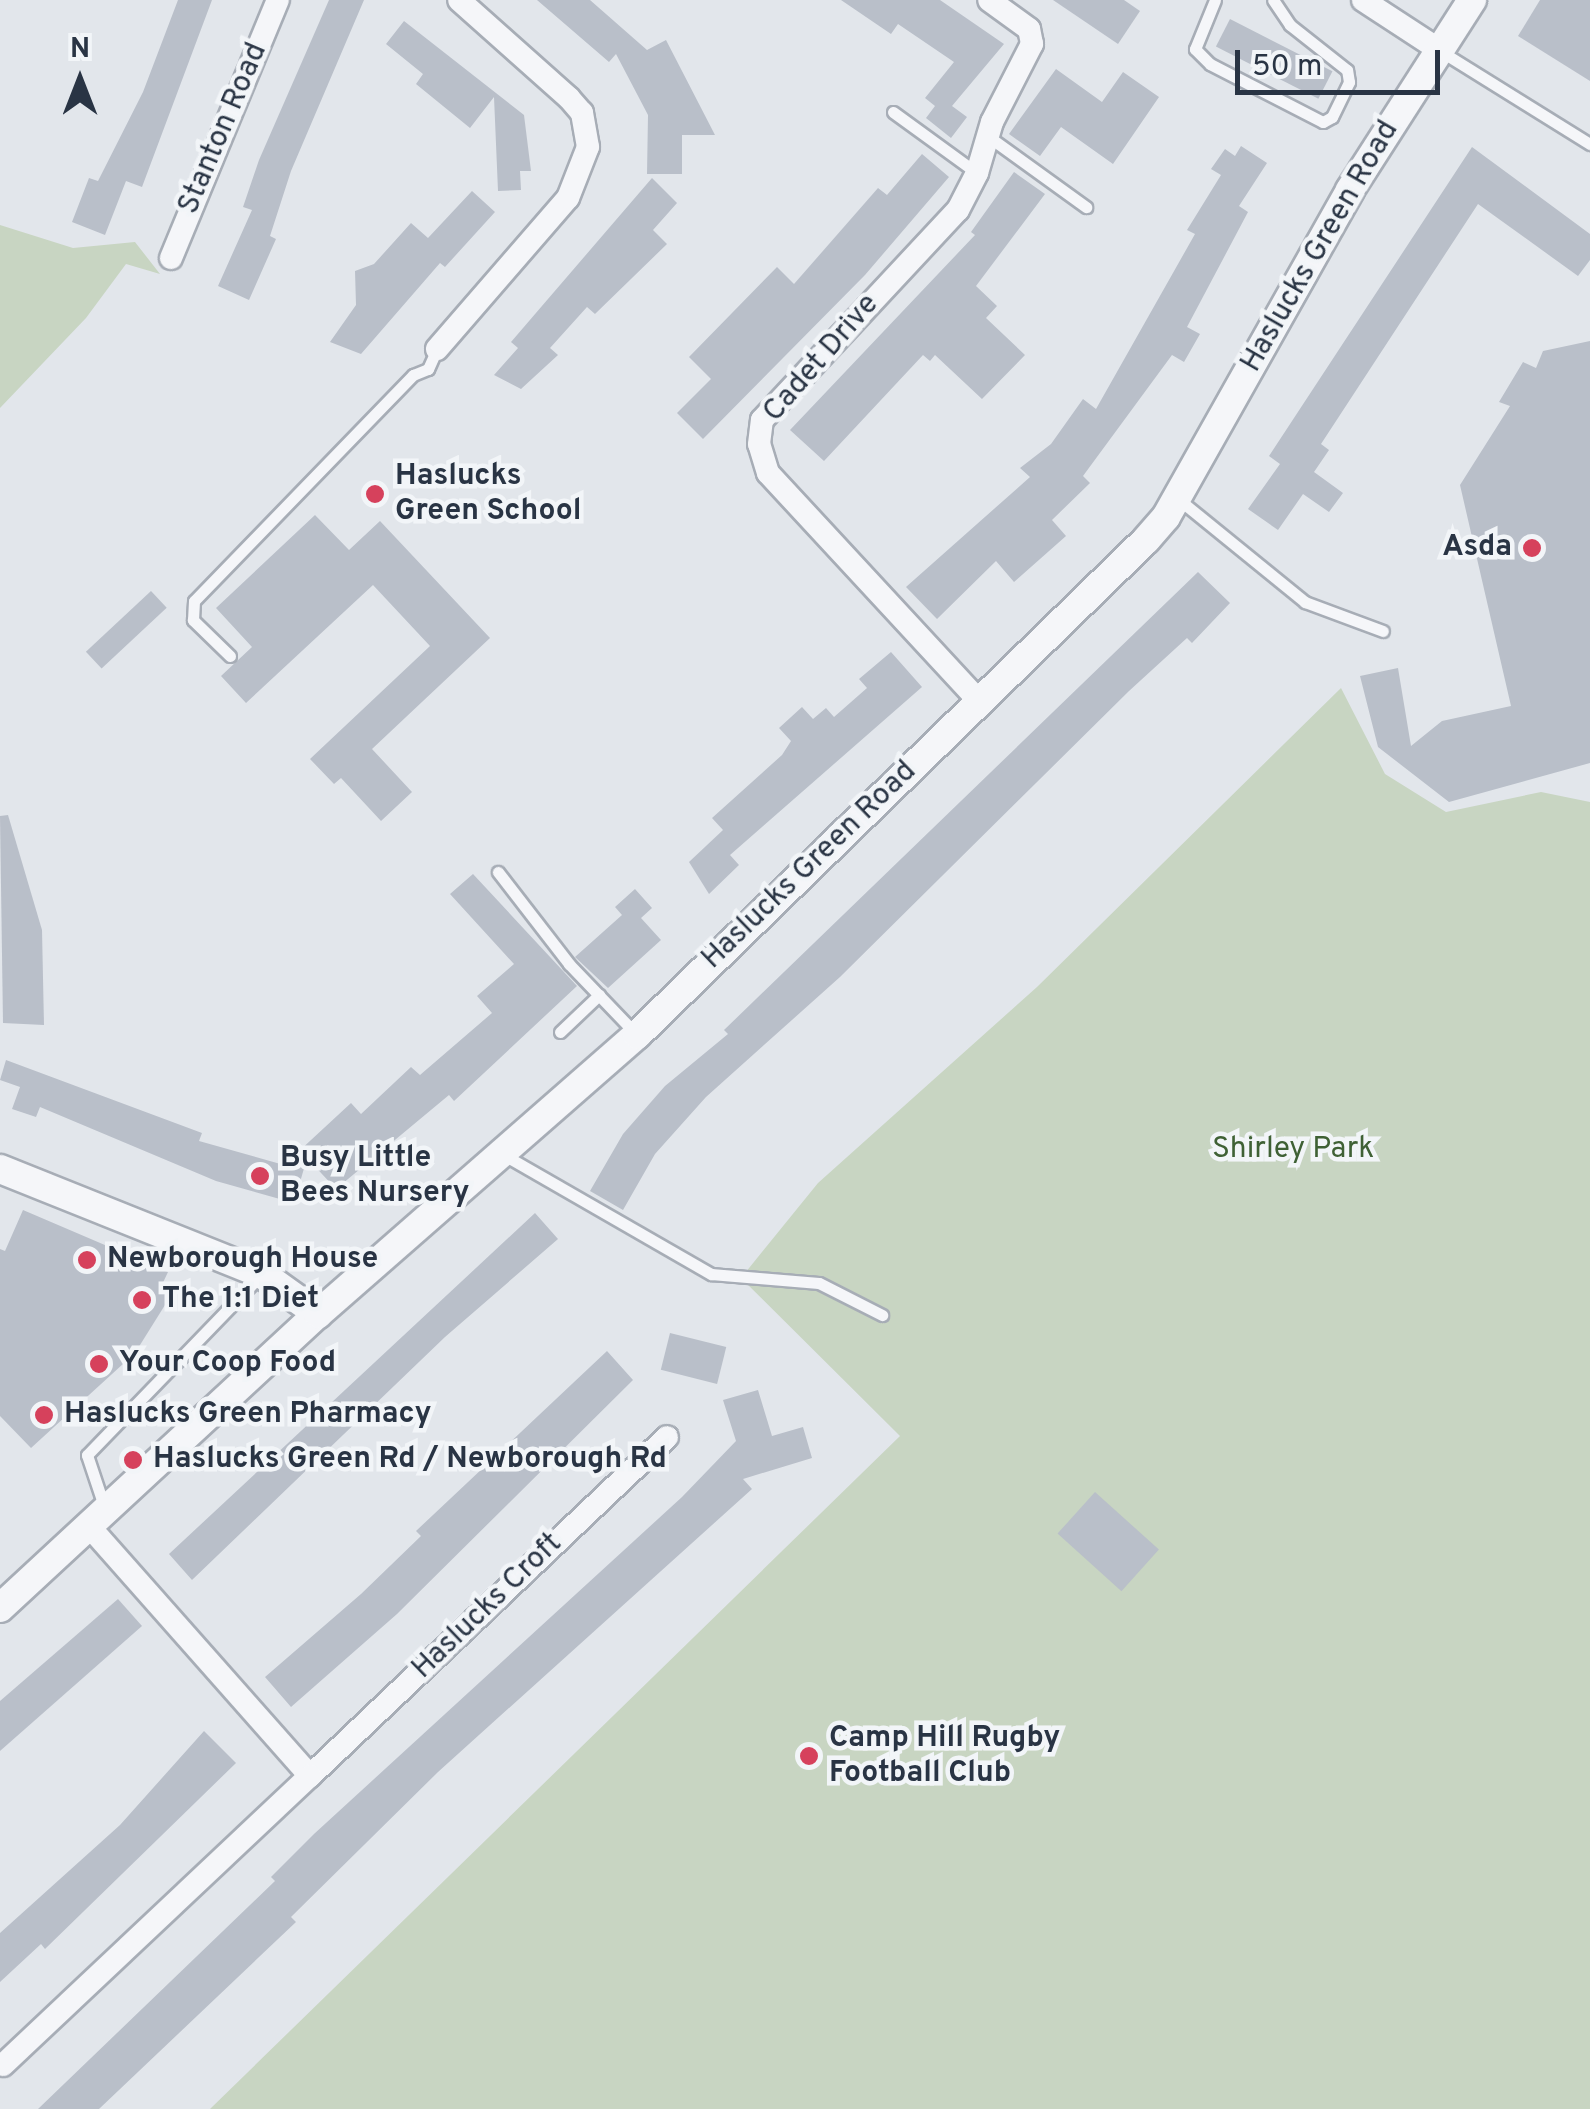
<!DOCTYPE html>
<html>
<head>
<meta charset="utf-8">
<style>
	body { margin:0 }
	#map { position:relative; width:1590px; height:2109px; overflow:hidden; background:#e2e6eb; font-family:Overpass,sans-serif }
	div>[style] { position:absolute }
	.green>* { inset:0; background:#c8d5c2 }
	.building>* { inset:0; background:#b9bfc9; transform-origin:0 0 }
	.roads { filter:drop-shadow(2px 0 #a7adb6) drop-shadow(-2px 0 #a7adb6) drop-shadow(0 2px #a7adb6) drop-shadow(0 -2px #a7adb6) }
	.service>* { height:11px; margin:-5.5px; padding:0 5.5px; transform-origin:5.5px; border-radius:5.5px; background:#f5f6f9 }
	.minor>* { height:22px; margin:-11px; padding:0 11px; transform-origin:11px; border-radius:11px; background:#f5f6f9 }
	.tertiary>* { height:28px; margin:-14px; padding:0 14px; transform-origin:14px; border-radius:14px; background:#f5f6f9 }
	.dots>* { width:28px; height:28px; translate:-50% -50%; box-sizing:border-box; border:5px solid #f2f5f8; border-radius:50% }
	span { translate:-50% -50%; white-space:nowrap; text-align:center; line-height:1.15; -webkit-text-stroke:9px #f2f5f8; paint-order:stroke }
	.street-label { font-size:30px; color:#293444 }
	.poi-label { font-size:30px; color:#293444; font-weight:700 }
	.left { translate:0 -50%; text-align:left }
	.right { translate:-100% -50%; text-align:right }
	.park-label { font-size:30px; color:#3f6135 }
	.north { position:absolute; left:30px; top:30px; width:100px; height:100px; -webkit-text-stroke:8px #f2f5f8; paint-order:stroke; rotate:0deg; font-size:28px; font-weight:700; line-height:40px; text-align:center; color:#293444 }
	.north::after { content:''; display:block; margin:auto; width:35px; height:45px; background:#293444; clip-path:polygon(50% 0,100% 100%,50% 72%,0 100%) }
	.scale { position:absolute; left:1235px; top:50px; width:205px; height:45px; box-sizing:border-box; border:5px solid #293444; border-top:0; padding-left:12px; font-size:30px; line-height:35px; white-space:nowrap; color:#293444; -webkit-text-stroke:8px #f2f5f8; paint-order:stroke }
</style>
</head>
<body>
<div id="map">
	<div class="green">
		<i style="clip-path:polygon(0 225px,73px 248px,135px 242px,160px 274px,126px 264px,86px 318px,0 408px)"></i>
		<i style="clip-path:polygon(1341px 688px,1385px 774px,1446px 812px,1541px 792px,1590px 802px,1590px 2109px,210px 2109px,900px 1436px,741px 1278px,818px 1183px,1037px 987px)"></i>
	</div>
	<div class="building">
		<i style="clip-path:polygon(178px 0,212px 0,142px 187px,126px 181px,105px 235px,72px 222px,89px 178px,98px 181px,143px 92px)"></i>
		<i style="clip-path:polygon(329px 0,364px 0,291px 171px,270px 236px,276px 239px,249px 300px,218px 286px,252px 210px,243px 207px,259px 160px)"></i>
		<i style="clip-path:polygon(537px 0,590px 0,647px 50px,666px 40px,715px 135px,682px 135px,682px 174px,647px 174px,648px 115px,616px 54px,609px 62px)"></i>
		<i style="clip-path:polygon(841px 0,940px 0,1004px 44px,952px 106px,967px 117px,951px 138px,926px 118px,935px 106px,925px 98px,954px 62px,898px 24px,891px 34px)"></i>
		<i style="clip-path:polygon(1053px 0,1124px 0,1140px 11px,1118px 44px)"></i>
		<i style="clip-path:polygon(1540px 0,1590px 0,1590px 81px,1518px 36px)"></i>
		<i style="left:1230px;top:19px;width:115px;height:31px;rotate:27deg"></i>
		<i style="clip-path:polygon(404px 21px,524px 115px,531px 171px,520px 171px,521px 190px,498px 191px,494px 97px,470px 128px,416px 84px,423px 74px,386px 44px)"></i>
		<i style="clip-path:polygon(1056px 69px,1102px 102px,1123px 72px,1159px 97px,1113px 164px,1061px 127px,1040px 156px,1009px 134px)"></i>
		<i style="clip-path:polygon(1241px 146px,1267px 163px,1239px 206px,1248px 212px,1187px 327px,1200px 334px,1184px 362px,1172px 355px,1083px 476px,1090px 483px,1052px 520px,1066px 536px,1014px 582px,996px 561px,937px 619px,906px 587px,1030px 477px,1020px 468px,1051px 444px,1083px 399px,1096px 409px,1195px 234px,1187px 230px,1221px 175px,1211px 169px,1225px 149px,1235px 156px)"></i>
		<i style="clip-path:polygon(1472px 147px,1590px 234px,1590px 260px,1578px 276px,1478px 204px,1321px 444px,1329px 450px,1314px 472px,1343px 493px,1329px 512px,1303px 494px,1278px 530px,1248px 509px,1280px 464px,1269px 456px)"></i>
		<i style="clip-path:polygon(922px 154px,949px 177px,865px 275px,703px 439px,677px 413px,711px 379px,689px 357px,777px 267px,794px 284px,878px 188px,887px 195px)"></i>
		<i style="clip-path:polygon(1014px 172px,1045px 194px,976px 286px,997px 306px,986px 318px,1025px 355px,982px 399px,935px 355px,930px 361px,923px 355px,824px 461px,790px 430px,975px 235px,971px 232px)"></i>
		<i style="clip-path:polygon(652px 178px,677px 203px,653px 230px,667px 244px,595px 314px,587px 307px,550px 348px,558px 355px,521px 389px,494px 375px,518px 348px,511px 342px)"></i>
		<i style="clip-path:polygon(472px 191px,495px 212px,445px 267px,440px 263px,361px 354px,330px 342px,356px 305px,355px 271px,374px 264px,411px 223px,428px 238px)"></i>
		<i style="clip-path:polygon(1590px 341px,1590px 763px,1449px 802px,1378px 747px,1360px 676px,1398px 668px,1411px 746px,1442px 721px,1511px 706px,1460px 485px,1510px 406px,1499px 402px,1523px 362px,1536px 368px,1543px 351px)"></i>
		<i style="clip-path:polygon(315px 515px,349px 550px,380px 521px,490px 638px,372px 749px,412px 792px,381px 821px,341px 778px,334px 784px,310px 759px,430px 646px,373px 585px,246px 703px,221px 676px,252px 647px,216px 608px)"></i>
		<i style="clip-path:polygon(1198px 572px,1230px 603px,1192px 643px,1187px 638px,1129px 691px,840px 977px,706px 1097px,655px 1154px,623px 1210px,590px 1191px,623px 1134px,665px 1086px,728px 1034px,724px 1030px)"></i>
		<i style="left:151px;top:591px;width:23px;height:89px;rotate:47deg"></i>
		<i style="clip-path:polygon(891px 652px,922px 687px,730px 855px,739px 865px,709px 894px,689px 862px,723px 830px,712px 818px,782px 755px,791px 741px,779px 728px,802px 707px,813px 719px,826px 708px,834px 717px,867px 688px,859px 679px)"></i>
		<i style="clip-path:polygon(8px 815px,42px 930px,44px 1025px,3px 1023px,0 816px)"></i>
		<i style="clip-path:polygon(473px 874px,577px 986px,454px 1101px,449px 1095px,336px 1189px,307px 1158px,294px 1203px,216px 1181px,40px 1107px,36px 1117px,12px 1109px,20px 1087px,0 1080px,6px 1060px,202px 1133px,199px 1141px,284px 1165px,351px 1103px,361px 1114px,411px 1067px,420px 1075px,492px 1013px,477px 996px,514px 964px,450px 894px)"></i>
		<i style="clip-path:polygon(635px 889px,652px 908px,641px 918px,661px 940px,608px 988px,575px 957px,622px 915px,615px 907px)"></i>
		<i style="clip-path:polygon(23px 1210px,168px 1272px,159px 1291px,170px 1297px,135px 1353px,31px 1448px,0 1416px,0 1249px,5px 1251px)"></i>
		<i style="clip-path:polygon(535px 1213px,558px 1239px,445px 1337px,192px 1580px,169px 1554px)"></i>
		<i style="left:670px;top:1333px;width:58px;height:38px;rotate:14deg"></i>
		<i style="clip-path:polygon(607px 1351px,633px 1380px,397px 1614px,291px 1707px,265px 1677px,361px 1594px,421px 1536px,416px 1531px)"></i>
		<i style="clip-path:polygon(758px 1390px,772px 1436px,803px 1427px,812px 1458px,743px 1479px,752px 1489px,438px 1772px,291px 1917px,296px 1922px,99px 2109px,38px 2109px,275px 1881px,271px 1877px,314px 1834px,682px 1497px,736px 1441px,723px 1400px)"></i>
		<i style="left:1095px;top:1492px;width:86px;height:56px;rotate:42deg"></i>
		<i style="clip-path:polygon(118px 1599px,142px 1626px,0 1751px,0 1701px)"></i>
		<i style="clip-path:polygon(204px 1731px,236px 1763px,45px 1949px,41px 1944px,0 1982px,0 1933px,120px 1825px)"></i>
	</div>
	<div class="roads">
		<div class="service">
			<i style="left:1215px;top:0;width:53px;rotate:112.2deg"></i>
			<i style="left:1195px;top:49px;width:21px;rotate:45deg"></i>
			<i style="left:1210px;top:64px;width:127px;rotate:27.2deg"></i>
			<i style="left:1323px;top:122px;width:10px;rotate:-29deg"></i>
			<i style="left:1332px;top:117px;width:39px;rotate:-64deg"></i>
			<i style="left:1349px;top:82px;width:12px;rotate:-99deg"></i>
			<i style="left:1347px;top:70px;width:73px;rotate:-141.7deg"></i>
			<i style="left:1290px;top:25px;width:30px;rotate:-124deg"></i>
			<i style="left:1442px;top:52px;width:174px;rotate:31.9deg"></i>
			<i style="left:893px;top:112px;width:104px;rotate:36deg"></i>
			<i style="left:989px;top:137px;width:120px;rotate:35.8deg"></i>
			<i style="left:1177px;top:498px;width:165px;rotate:39.1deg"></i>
			<i style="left:1305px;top:602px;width:83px;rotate:20.4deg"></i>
			<i style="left:230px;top:656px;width:52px;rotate:-135.8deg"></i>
			<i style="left:193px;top:620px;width:19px;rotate:-87deg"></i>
			<i style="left:194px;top:601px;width:315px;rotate:-45.9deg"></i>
			<i style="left:413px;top:375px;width:16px;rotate:-22deg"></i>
			<i style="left:428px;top:369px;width:22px;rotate:-66deg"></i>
			<i style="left:498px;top:872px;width:116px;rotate:52.3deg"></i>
			<i style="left:569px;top:964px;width:98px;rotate:46.2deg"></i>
			<i style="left:560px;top:1032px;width:54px;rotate:-43.5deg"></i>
			<i style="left:504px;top:1155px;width:239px;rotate:29.9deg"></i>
			<i style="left:711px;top:1274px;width:108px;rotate:4.8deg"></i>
			<i style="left:819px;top:1283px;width:71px;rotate:26.9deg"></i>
			<i style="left:105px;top:1509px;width:57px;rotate:-108.4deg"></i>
			<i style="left:87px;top:1455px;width:248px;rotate:-46deg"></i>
		</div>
		<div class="minor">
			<i style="left:1363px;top:0;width:90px;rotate:33.2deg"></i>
			<i style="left:171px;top:258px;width:279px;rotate:-67.5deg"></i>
			<i style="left:437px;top:349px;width:200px;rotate:-49.1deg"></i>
			<i style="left:568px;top:198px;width:55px;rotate:-68.6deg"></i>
			<i style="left:588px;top:147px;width:35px;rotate:-100deg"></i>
			<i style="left:582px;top:113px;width:20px;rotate:-131deg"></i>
			<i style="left:569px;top:98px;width:147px;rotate:-138.3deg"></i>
			<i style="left:980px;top:702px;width:312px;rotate:-132.8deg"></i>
			<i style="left:768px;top:473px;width:30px;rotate:-107deg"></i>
			<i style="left:759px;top:444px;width:24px;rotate:-83deg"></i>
			<i style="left:762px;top:420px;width:287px;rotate:-47deg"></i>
			<i style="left:958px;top:210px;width:42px;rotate:-62.8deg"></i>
			<i style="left:977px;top:173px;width:53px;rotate:-73.6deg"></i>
			<i style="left:992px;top:122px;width:88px;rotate:-62.9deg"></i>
			<i style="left:1032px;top:44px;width:15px;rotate:-101deg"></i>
			<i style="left:1029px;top:29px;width:49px;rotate:-144.1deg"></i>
			<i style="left:88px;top:1525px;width:335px;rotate:48.5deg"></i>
			<i style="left:310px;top:1776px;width:492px;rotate:-43.5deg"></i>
			<i style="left:3px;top:2065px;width:422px;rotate:-43.3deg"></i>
		</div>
		<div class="tertiary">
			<i style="left:0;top:1169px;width:282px;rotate:21.8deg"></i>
			<i style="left:262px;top:1274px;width:69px;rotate:35.5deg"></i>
			<i style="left:0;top:1608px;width:433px;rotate:-42.8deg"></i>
			<i style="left:318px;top:1314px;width:424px;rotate:-41.2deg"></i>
			<i style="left:637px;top:1035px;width:710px;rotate:-44.2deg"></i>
			<i style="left:1146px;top:540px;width:30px;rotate:-49deg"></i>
			<i style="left:1166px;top:517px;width:375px;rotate:-60.6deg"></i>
			<i style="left:1350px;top:190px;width:226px;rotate:-57.3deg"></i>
		</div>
	</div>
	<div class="dots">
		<i style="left:375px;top:494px;background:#d6415c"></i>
		<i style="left:1532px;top:548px;background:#d6415c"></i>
		<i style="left:260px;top:1176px;background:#d6415c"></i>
		<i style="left:87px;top:1260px;background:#d6415c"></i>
		<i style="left:142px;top:1300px;background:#d6415c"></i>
		<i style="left:99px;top:1364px;background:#d6415c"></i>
		<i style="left:44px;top:1415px;background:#d6415c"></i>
		<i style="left:133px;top:1460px;background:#d6415c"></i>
		<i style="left:809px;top:1756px;background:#d6415c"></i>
	</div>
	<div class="street-label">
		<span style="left:224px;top:129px;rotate:-67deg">Stanton Road</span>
		<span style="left:1321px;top:247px;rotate:-60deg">Haslucks Green Road</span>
		<span style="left:822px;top:359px;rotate:-49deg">Cadet Drive</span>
		<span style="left:810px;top:866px;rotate:-44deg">Haslucks Green Road</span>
		<span style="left:488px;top:1607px;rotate:-44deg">Haslucks Croft</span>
	</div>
	<div class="poi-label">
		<span class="left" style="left:395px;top:494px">Haslucks<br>Green School</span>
		<span class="right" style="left:1512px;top:548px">Asda</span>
		<span class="left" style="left:280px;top:1176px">Busy Little<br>Bees Nursery</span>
		<span class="left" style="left:107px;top:1260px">Newborough House</span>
		<span class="left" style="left:162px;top:1300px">The 1:1 Diet</span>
		<span class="left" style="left:119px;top:1364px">Your Coop Food</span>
		<span class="left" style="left:64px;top:1415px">Haslucks Green Pharmacy</span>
		<span class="left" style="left:153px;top:1460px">Haslucks Green Rd / Newborough Rd</span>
		<span class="left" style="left:829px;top:1756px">Camp Hill Rugby<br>Football Club</span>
	</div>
	<div class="park-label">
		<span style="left:1293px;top:1150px">Shirley Park</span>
	</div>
	<div class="north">N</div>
	<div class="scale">50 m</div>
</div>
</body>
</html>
